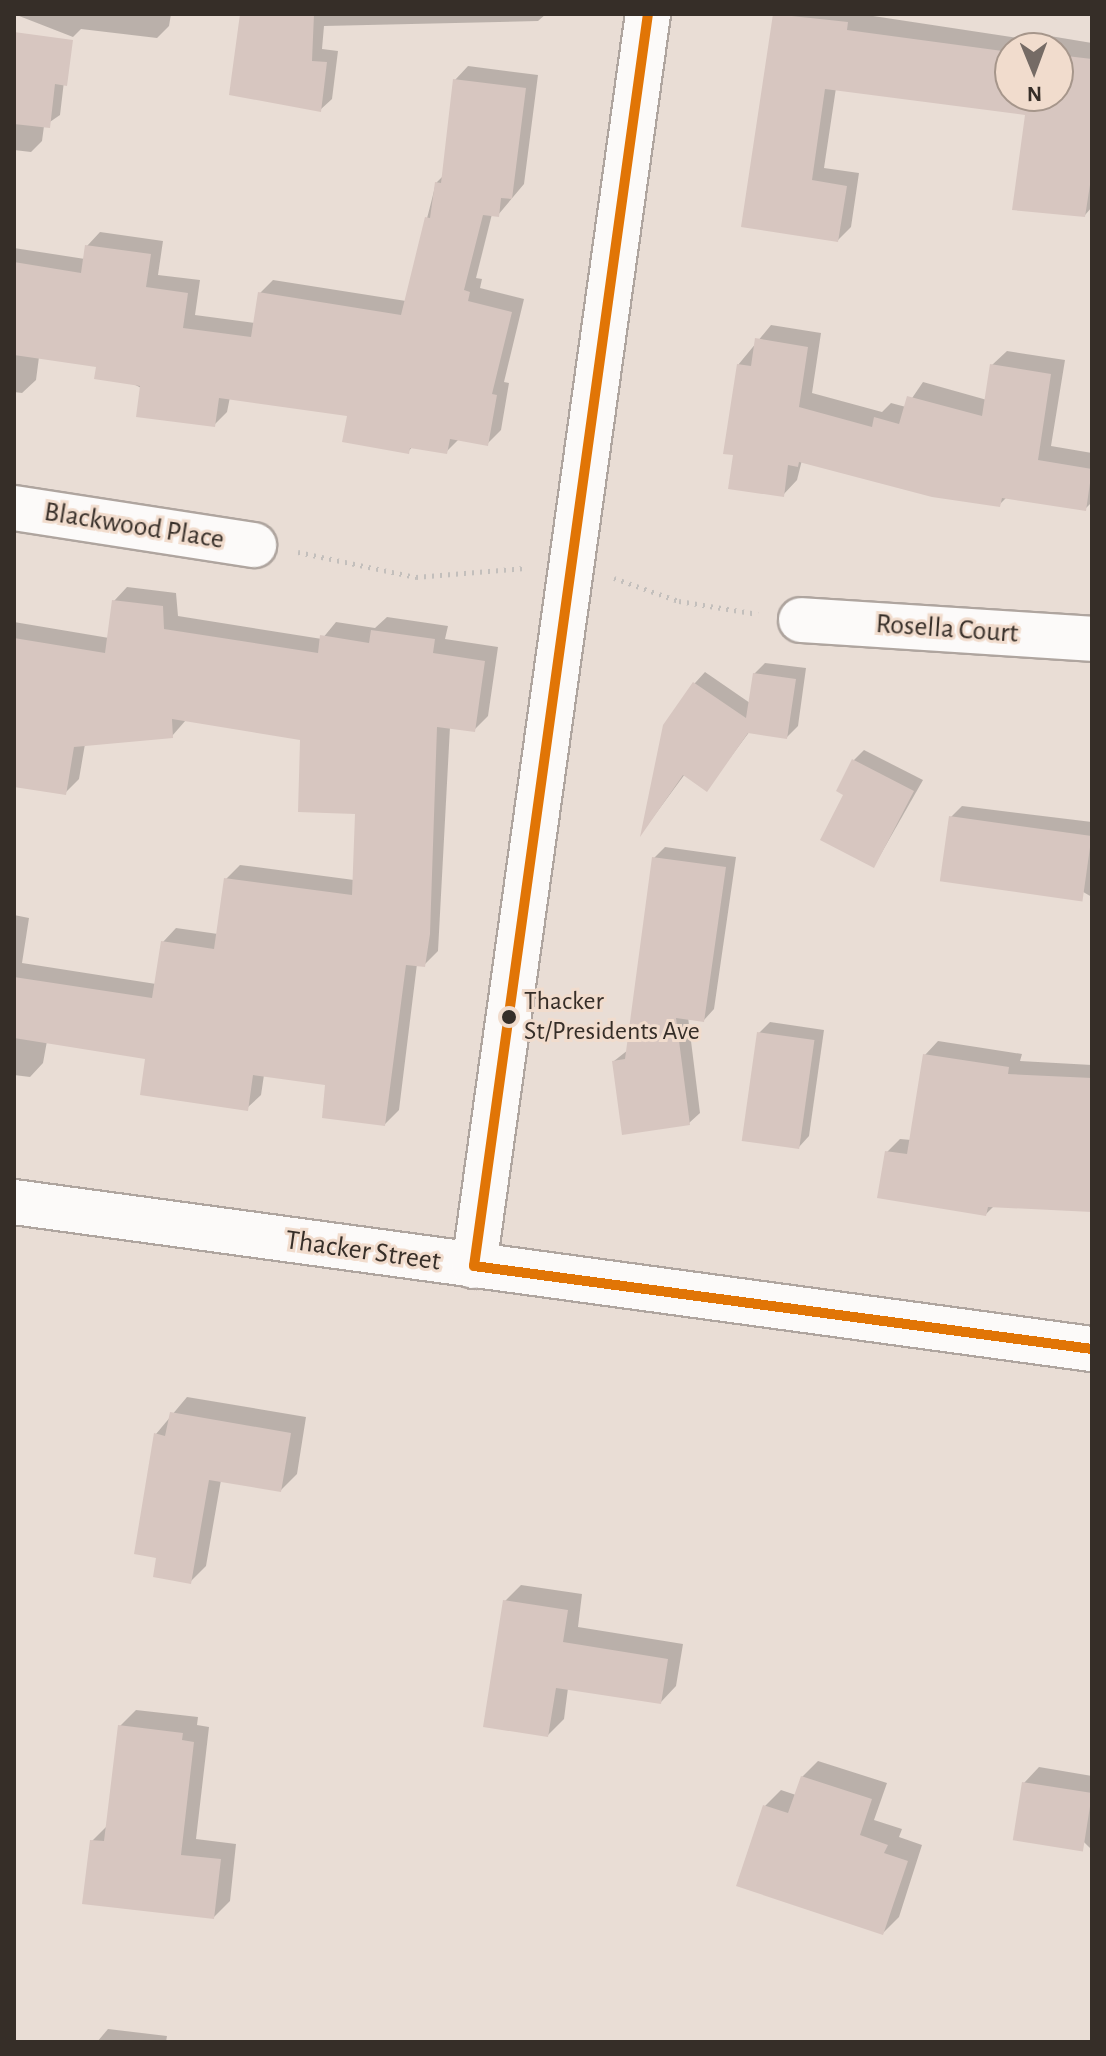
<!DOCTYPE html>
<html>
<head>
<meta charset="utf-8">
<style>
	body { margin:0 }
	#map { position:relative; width:1106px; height:2056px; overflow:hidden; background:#e9ddd5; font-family:"Alegreya Sans",sans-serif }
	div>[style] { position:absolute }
	.shadow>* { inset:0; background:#0003 }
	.building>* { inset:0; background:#d7c6c0; transform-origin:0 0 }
	.path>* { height:5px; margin-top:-2.5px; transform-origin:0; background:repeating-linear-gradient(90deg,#c3bfbc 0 2px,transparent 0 8px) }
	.roads { filter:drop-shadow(2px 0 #afa59f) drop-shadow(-2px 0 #afa59f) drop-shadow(0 2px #afa59f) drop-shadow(0 -2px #afa59f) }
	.street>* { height:44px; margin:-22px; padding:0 22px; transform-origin:22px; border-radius:22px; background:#fcfaf9 }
	.secondary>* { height:44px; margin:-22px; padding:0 22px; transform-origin:22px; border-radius:22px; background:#fcfaf9 }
	.bus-1>* { height:10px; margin:-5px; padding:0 5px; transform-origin:5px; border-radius:5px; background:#e17506 }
	.dots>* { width:22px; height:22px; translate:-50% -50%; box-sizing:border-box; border:4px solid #f1dccd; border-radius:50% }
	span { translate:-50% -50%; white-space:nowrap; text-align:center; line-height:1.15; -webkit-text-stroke:6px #f1dccd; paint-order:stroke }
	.bus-label { font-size:26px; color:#362e28 }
	.left { translate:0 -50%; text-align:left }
	.street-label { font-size:28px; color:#362e28 }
	.frame { position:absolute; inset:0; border:16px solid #362e28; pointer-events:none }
	.north { position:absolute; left:994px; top:32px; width:80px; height:80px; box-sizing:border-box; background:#f1dccd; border:2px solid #a6968b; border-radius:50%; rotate:179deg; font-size:22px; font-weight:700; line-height:32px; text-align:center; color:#362e28 }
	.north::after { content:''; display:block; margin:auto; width:28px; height:36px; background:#756b65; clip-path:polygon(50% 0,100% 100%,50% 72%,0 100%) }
</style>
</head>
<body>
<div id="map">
	<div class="shadow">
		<i style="clip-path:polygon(14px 14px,171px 14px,169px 26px,157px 38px,81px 29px,73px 37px)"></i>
		<i style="clip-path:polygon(242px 14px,546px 14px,538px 21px,324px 26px,322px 49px,338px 51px,332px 99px,320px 110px)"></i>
		<i style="clip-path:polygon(evenodd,775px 14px,860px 14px,1044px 42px,1050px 36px,1092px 43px,1092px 207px,1085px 215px,1028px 113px,836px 88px,824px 168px,859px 173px,851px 227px,838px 240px,744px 225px,775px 14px,1010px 48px,1058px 48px,1058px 96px,1010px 96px,1010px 48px)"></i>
		<i style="clip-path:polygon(14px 66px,65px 73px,60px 115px,44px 126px,42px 141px,31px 152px,14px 150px)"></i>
		<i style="clip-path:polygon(468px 66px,538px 75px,524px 184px,498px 215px,492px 214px,476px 278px,482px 279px,480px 288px,524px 299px,504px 382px,509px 383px,501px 430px,487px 444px,459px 439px,446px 452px,413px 446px,408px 452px,349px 415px,230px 397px,227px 412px,214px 425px,98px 366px,39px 357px,36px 380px,22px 393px,14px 392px,14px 248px,85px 259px,87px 246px,100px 232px,163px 241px,158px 275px,200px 280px,195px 315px,255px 323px,260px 293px,273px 280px,406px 301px,436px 183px,443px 176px,455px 80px)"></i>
		<i style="clip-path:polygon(771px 325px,821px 333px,812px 393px,882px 412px,891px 403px,906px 407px,923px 382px,987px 400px,992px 365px,1007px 351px,1065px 360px,1051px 446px,1092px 453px,1092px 502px,1085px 509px,1007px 497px,999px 505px,802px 460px,797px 480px,783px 495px,735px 453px,738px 365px)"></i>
		<i style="clip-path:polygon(127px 587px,176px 593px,178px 616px,322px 639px,336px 622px,375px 628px,387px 617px,448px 626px,445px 639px,498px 647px,488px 716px,474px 730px,450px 727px,438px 951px,424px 965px,417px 964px,399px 1110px,385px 1124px,327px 1083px,264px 1075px,261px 1095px,247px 1108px,147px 1057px,47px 1041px,43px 1063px,30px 1077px,14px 1075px,14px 915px,29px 918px,22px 963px,156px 984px,163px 942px,176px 928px,218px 934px,226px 879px,240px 865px,354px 880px,357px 812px,302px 738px,186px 720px,172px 736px,85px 744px,79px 779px,65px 793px,14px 785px,14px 622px,109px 638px,114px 601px)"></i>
		<i style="clip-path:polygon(765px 663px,806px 668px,798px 726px,787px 737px,750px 731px,707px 789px,685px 774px,643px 831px,665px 726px,695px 683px,705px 672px,750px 703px,754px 674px)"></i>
		<i style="clip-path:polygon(864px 750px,923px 780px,874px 866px,846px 795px,854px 760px)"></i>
		<i style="clip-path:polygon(962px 806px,1092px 822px,1092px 897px,951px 817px)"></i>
		<i style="clip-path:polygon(665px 847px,736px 857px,714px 1009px,704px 1020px,688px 1017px,700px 1113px,689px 1123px,614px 1061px,628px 1050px,654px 858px)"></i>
		<i style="clip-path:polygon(770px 1022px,824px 1030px,809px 1136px,799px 1147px,759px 1033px)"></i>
		<i style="clip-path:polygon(938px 1041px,1022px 1054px,1020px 1061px,1092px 1065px,1092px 1210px,994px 1206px,986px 1214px,887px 1152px,900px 1139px,911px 1140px,925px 1055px)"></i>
		<i style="clip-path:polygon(187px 1397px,306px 1417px,297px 1474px,281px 1490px,221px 1480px,206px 1566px,190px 1582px,158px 1556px,156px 1434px)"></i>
		<i style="clip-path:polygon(521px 1585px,582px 1594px,578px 1627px,683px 1644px,676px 1686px,661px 1702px,568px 1688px,564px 1719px,548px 1735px,505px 1601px)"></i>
		<i style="clip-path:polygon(136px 1710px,198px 1717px,197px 1725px,209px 1727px,196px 1839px,236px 1844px,230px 1901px,214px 1917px,92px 1841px,108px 1825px,120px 1726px)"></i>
		<i style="clip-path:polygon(818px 1761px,887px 1783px,874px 1820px,902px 1829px,899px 1837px,922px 1845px,899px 1917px,883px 1933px,765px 1806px,781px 1790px,796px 1795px,802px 1777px)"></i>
		<i style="clip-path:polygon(1039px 1767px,1092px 1776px,1092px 1850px,1024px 1783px)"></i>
		<i style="clip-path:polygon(108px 2029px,167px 2036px,166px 2042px,97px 2042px)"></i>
	</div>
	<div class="building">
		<i style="clip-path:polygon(240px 14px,314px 14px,312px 61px,327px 62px,321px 112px,229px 95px)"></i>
		<i style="clip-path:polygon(773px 14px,848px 22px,847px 30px,1010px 52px,1010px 96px,1058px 96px,1058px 55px,1092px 59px,1092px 172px,1085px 217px,1012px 210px,1025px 115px,825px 89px,812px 180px,847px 186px,838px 242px,741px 227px)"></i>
		<i style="clip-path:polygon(14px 32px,73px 40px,67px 86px,55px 84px,50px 128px,14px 124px)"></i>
		<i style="clip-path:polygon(453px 79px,526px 88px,512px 199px,501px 198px,499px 217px,483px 215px,464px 290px,470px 292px,468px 301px,512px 312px,492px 394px,497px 395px,488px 446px,450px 439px,447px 454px,410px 448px,409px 454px,342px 442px,347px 416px,219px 398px,215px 427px,136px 417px,140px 386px,94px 379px,96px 367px,14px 355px,14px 262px,81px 273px,85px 245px,151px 254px,146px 287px,188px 293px,183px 328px,251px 337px,258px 292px,401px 315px,425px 217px,430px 218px,435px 182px,441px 183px)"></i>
		<i style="clip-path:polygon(755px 338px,808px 347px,799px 407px,872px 427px,874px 417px,899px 424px,907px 396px,982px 416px,990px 364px,1051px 374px,1038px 460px,1092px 469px,1086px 511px,1002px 498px,1000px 507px,932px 497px,799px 462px,798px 467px,788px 465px,784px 497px,728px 489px,733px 455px,723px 454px,737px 364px,751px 366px)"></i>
		<i style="clip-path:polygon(112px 600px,163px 606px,164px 629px,318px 653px,320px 635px,369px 643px,371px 630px,435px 639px,433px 653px,485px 661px,475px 732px,437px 727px,430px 934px,425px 967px,406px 965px,385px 1126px,322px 1118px,325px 1085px,253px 1075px,248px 1111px,140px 1095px,145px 1059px,14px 1038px,14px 977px,152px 998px,161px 941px,214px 949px,224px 878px,352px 895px,355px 814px,298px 812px,300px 740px,172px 719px,173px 738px,74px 747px,66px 795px,14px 787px,14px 638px,105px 653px)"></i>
		<i style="clip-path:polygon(753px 673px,796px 679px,787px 739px,748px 733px,707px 792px,683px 775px,640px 837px,663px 725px,693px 682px,746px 718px)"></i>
		<i style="clip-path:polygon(852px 759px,914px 791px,874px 868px,820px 840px,843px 795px,836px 791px)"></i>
		<i style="left:949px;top:816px;width:144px;height:66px;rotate:8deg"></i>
		<i style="clip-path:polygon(652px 857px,726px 867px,704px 1022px,676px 1018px,690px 1125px,622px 1135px,612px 1061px,625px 1059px)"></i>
		<i style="left:757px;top:1032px;width:58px;height:110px;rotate:8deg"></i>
		<i style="clip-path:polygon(923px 1054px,1009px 1067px,1008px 1074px,1092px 1078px,1092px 1212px,988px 1207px,986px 1216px,877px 1198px,885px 1151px,907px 1154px)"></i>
		<i style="clip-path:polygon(170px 1412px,291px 1433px,281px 1492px,209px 1480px,191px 1584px,153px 1577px,156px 1558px,134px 1554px,154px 1433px,165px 1436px)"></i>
		<i style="clip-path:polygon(503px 1600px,568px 1610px,563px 1642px,668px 1659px,661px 1704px,556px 1688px,548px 1737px,483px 1727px)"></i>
		<i style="clip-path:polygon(118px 1725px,183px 1733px,182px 1740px,194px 1742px,181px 1855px,221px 1859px,214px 1919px,82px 1904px,90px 1840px,104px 1841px)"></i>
		<i style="clip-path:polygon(801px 1776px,872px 1799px,860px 1835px,888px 1845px,884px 1853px,908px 1861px,883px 1935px,736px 1886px,763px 1805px,788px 1813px)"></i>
		<i style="left:1022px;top:1782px;width:71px;height:59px;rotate:9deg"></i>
	</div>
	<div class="path">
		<i style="left:298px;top:552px;width:121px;rotate:12deg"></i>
		<i style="left:416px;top:577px;width:109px;rotate:-4.7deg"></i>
		<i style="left:614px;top:578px;width:69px;rotate:19.5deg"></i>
		<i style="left:679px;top:601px;width:80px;rotate:9.3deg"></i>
	</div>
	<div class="roads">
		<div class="street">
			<i style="left:14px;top:508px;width:243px;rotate:8.8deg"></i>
			<i style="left:801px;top:620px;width:292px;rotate:3.7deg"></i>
		</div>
		<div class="secondary">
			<i style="left:14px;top:1202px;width:1088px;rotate:7.77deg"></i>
			<i style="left:474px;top:1266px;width:1264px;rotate:-82.09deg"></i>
		</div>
	</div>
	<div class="bus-1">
		<i style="left:474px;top:1266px;width:1264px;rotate:-82.09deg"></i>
		<i style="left:474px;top:1266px;width:624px;rotate:7.65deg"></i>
	</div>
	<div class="dots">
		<i style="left:509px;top:1017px;background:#362e28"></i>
	</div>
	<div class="bus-label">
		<span class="left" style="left:524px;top:1017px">Thacker<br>St/Presidents Ave</span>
	</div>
	<div class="street-label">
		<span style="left:134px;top:526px;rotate:9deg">Blackwood Place</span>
		<span style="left:947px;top:629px;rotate:4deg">Rosella Court</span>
		<span style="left:363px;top:1251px;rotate:8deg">Thacker Street</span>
	</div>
	<div class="frame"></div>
	<div class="north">N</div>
</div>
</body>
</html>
